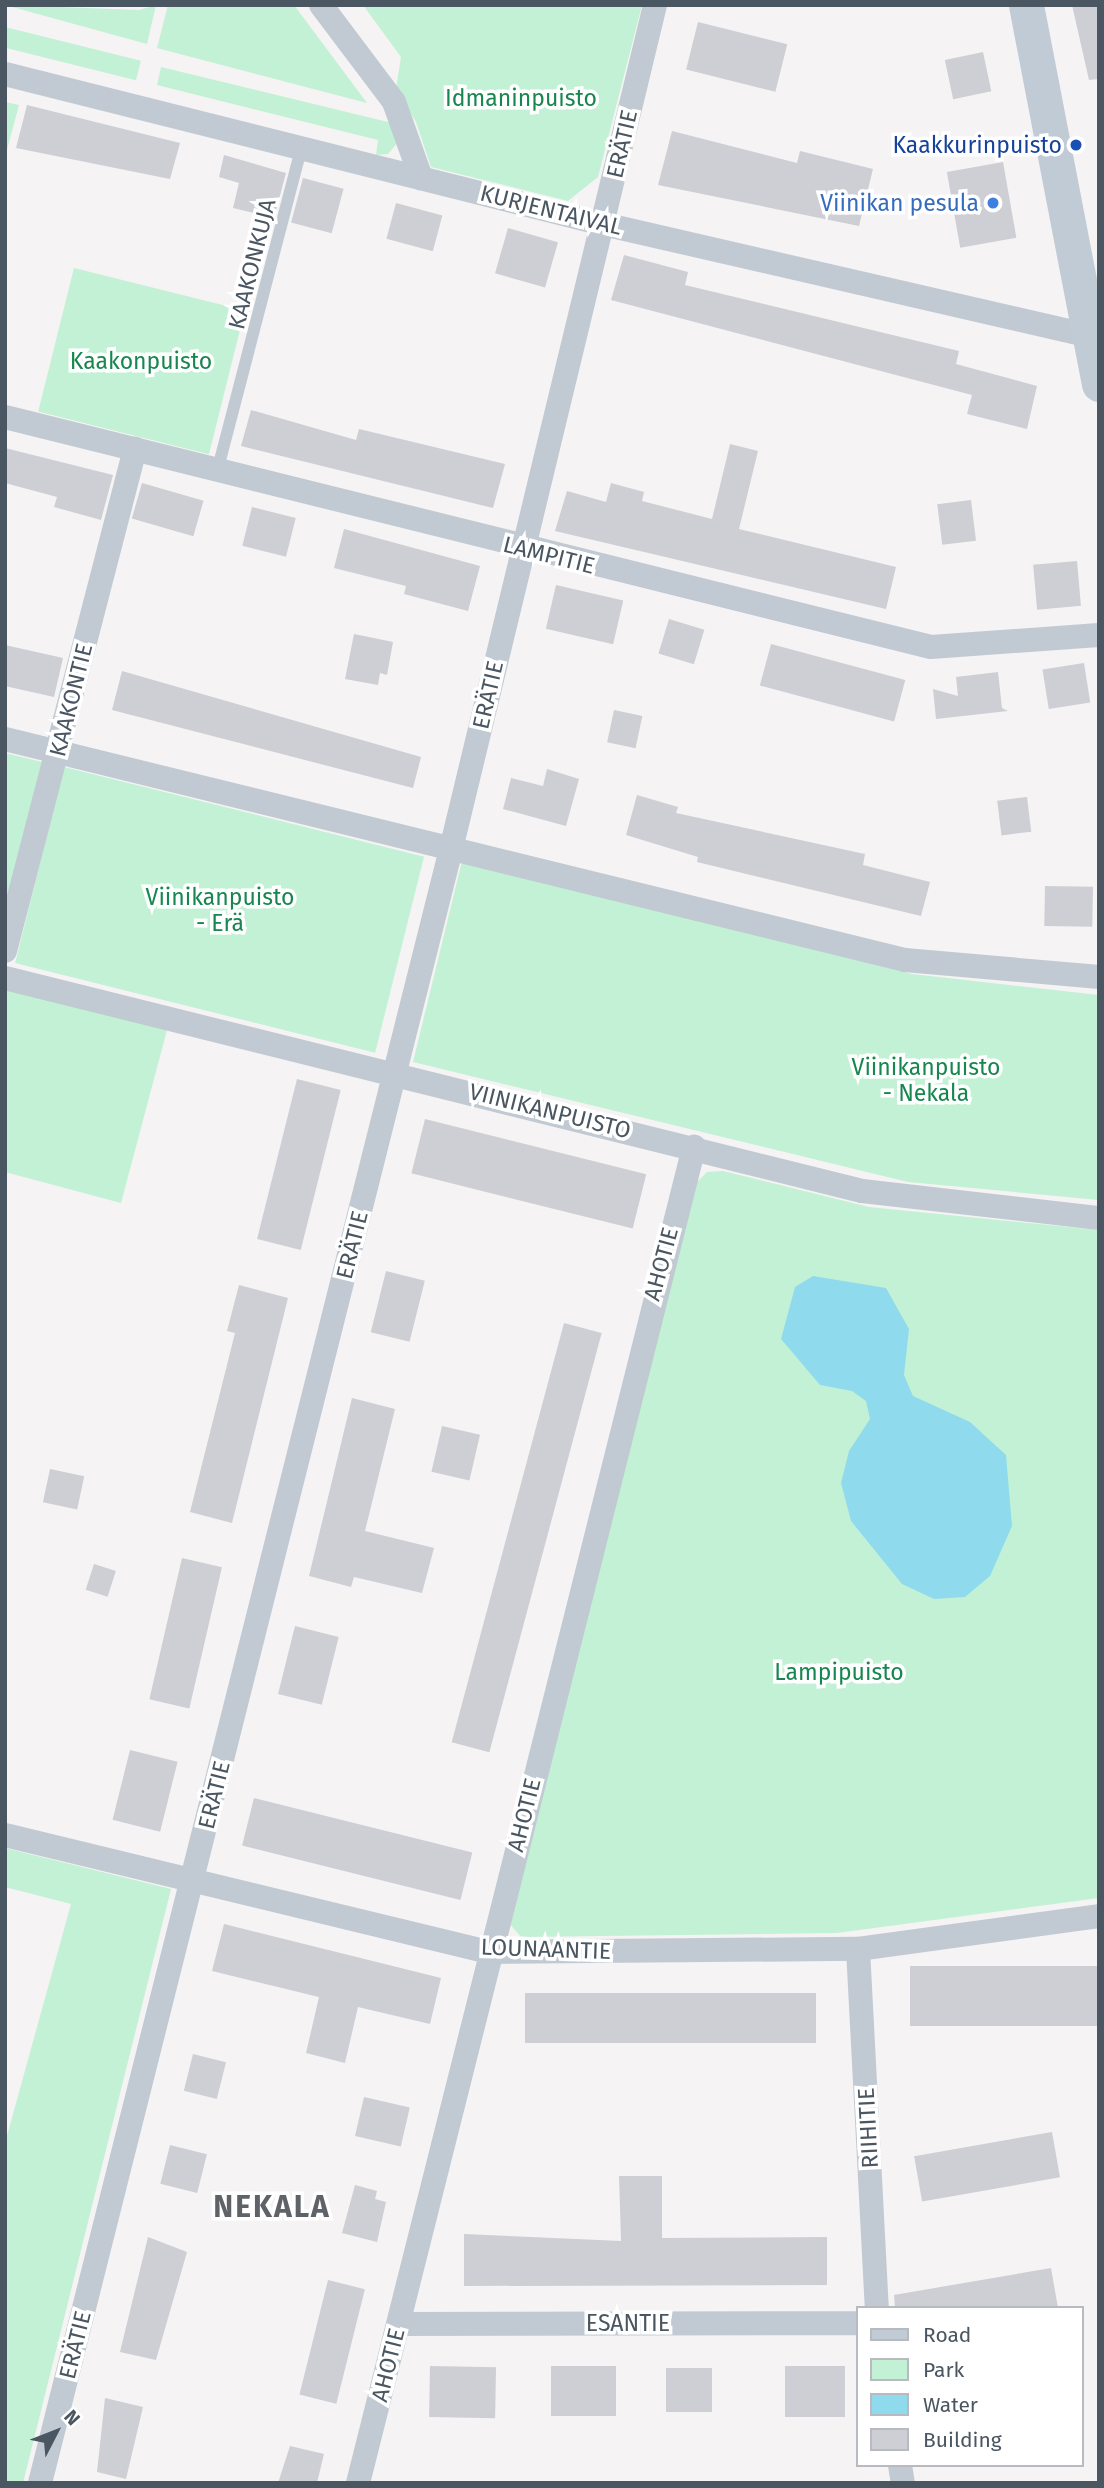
<!DOCTYPE html>
<html>
<head>
<meta charset="utf-8">
<style>
	body { margin:0 }
	#map { position:relative; width:1104px; height:2488px; overflow:hidden; background:#f5f3f3; font-family:"Fira Sans",sans-serif }
	div>[style] { position:absolute }
	.green>* { inset:0; background:#c3f1d5; transform-origin:0 0 }
	.water>* { inset:0; background:#90daee }
	.building>* { inset:0; background:#cdcfd5; transform-origin:0 0 }
	.lane>* { height:12px; margin:-6px; padding:0 6px; transform-origin:6px; border-radius:6px; background:#c1cad2 }
	.street>* { height:24px; margin:-12px; padding:0 12px; transform-origin:12px; border-radius:12px; background:#c1cad2 }
	.secondary>* { height:35px; margin:-17.5px; padding:0 17.5px; transform-origin:17.5px; border-radius:17.5px; background:#c1cbd6 }
	.dots>* { width:19px; height:19px; translate:-50% -50%; box-sizing:border-box; border:4px solid #fff; border-radius:50% }
	span { translate:-50% -50%; white-space:nowrap; text-align:center; line-height:1.15; -webkit-text-stroke:7px #fff; paint-order:stroke }
	.park-label { font-size:23px; color:#17864f }
	.street-label { font-size:23px; color:#4a5661 }
	.transit-label { font-size:23px; color:#164399 }
	.right { translate:-100% -50%; text-align:right }
	.shop-label { font-size:23px; color:#366cbe }
	.district-label { font-size:30px; color:#5f6368; font-weight:700; letter-spacing:2px }
	.frame { position:absolute; inset:0; border:7px solid #4a5661; pointer-events:none }
	.legend { position:absolute; left:856px; top:2306px; width:228px; height:161px; box-sizing:border-box; background:#fff; border:2px solid #b7bbc0; margin:0; padding:9px 12px; list-style:none; font-size:21px; color:#4a5661 }
	.legend li { display:flex; align-items:center; gap:14px; height:35px }
	.legend b { width:35px; border:2px solid #b7bbc0 }
	.north { position:absolute; left:21px; top:2397px; width:70px; height:70px; -webkit-text-stroke:5px #fff; paint-order:stroke; rotate:48deg; font-size:19px; font-weight:700; line-height:28px; text-align:center; color:#4a5661 }
	.north::after { content:''; display:block; margin:auto; width:24px; height:32px; background:#4a5661; clip-path:polygon(50% 0,100% 100%,50% 72%,0 100%) }
</style>
</head>
<body>
<div id="map">
	<div class="green">
		<i style="clip-path:polygon(5px 5px,139px 10px,156px 5px,147px 44px)"></i>
		<i style="clip-path:polygon(168px 5px,294px 5px,367px 103px,157px 48px)"></i>
		<i style="clip-path:polygon(363px 5px,642px 5px,598px 177px,568px 201px,431px 167px,416px 122px,396px 89px,401px 57px)"></i>
		<i style="left:5px;top:27px;width:140px;height:20px;rotate:14deg"></i>
		<i style="clip-path:polygon(161px 67px,392px 123px,398px 142px,388px 154px,376px 155px,378px 140px,157px 85px)"></i>
		<i style="clip-path:polygon(5px 102px,19px 105px,5px 157px)"></i>
		<i style="left:74px;top:268px;width:176px;height:148px;rotate:14deg"></i>
		<i style="clip-path:polygon(5px 753px,42px 762px,5px 908px)"></i>
		<i style="left:64px;top:767px;width:371px;height:202px;rotate:14deg"></i>
		<i style="clip-path:polygon(462px 861px,912px 974px,1099px 995px,1099px 1200px,908px 1182px,413px 1062px)"></i>
		<i style="clip-path:polygon(7px 987px,167px 1030px,121px 1203px,5px 1172px)"></i>
		<i style="clip-path:polygon(723px 1171px,869px 1207px,1099px 1230px,1099px 1898px,837px 1933px,521px 1937px,509px 1923px,695px 1184px,707px 1172px)"></i>
		<i style="clip-path:polygon(5px 1848px,171px 1889px,23px 2483px,5px 2483px,5px 2143px,71px 1904px,5px 1887px)"></i>
	</div>
	<div class="water">
		<i style="clip-path:polygon(813px 1276px,886px 1288px,909px 1329px,904px 1375px,913px 1396px,970px 1422px,1006px 1455px,1012px 1526px,990px 1576px,965px 1597px,934px 1599px,902px 1584px,851px 1521px,841px 1483px,849px 1451px,870px 1419px,866px 1401px,852px 1391px,820px 1385px,781px 1339px,795px 1287px)"></i>
	</div>
	<div class="building">
		<i style="clip-path:polygon(1072px 5px,1099px 5px,1099px 79px,1089px 80px)"></i>
		<i style="left:698px;top:22px;width:92px;height:49px;rotate:14deg"></i>
		<i style="left:983px;top:52px;width:40px;height:39px;rotate:78deg"></i>
		<i style="clip-path:polygon(27px 105px,180px 143px,170px 179px,16px 148px)"></i>
		<i style="clip-path:polygon(672px 131px,797px 163px,800px 151px,873px 169px,859px 226px,658px 185px)"></i>
		<i style="clip-path:polygon(224px 155px,286px 173px,274px 218px,233px 208px,239px 183px,219px 177px)"></i>
		<i style="left:1003px;top:162px;width:77px;height:57px;rotate:80deg"></i>
		<i style="left:303px;top:178px;width:42px;height:46px;rotate:15deg"></i>
		<i style="left:396px;top:203px;width:48px;height:37px;rotate:15deg"></i>
		<i style="left:508px;top:228px;width:52px;height:47px;rotate:16deg"></i>
		<i style="clip-path:polygon(624px 255px,688px 272px,685px 285px,959px 351px,956px 364px,1037px 386px,1027px 429px,967px 414px,972px 395px,611px 300px)"></i>
		<i style="clip-path:polygon(251px 410px,356px 440px,359px 429px,505px 464px,493px 508px,241px 446px)"></i>
		<i style="clip-path:polygon(730px 444px,758px 451px,739px 529px,896px 567px,886px 609px,555px 531px,567px 491px,606px 502px,611px 483px,644px 492px,642px 501px,712px 519px)"></i>
		<i style="clip-path:polygon(5px 448px,113px 475px,101px 520px,54px 507px,57px 497px,5px 483px)"></i>
		<i style="left:142px;top:483px;width:64px;height:37px;rotate:16deg"></i>
		<i style="left:971px;top:500px;width:41px;height:34px;rotate:83deg"></i>
		<i style="left:252px;top:507px;width:45px;height:40px;rotate:14deg"></i>
		<i style="clip-path:polygon(344px 529px,480px 566px,468px 611px,404px 594px,406px 586px,334px 568px)"></i>
		<i style="left:1077px;top:561px;width:45px;height:44px;rotate:85deg"></i>
		<i style="left:556px;top:585px;width:69px;height:45px;rotate:13deg"></i>
		<i style="left:669px;top:619px;width:37px;height:36px;rotate:17deg"></i>
		<i style="clip-path:polygon(354px 634px,393px 642px,387px 675px,380px 673px,378px 685px,345px 679px)"></i>
		<i style="left:771px;top:644px;width:139px;height:43px;rotate:15deg"></i>
		<i style="clip-path:polygon(5px 645px,63px 658px,54px 697px,5px 686px)"></i>
		<i style="left:1084px;top:663px;width:40px;height:42px;rotate:81deg"></i>
		<i style="clip-path:polygon(122px 671px,421px 757px,413px 788px,112px 710px)"></i>
		<i style="clip-path:polygon(998px 672px,1002px 708px,1008px 711px,936px 719px,933px 689px,958px 696px,956px 677px)"></i>
		<i style="left:614px;top:710px;width:29px;height:33px;rotate:12deg"></i>
		<i style="clip-path:polygon(547px 769px,579px 779px,566px 826px,503px 809px,511px 778px,543px 786px)"></i>
		<i style="clip-path:polygon(637px 795px,678px 807px,676px 813px,865px 854px,863px 865px,930px 882px,921px 916px,697px 862px,698px 857px,626px 835px)"></i>
		<i style="left:1027px;top:797px;width:35px;height:30px;rotate:83deg"></i>
		<i style="left:1045px;top:886px;width:48px;height:40px;rotate:1deg"></i>
		<i style="left:297px;top:1079px;width:45px;height:165px;rotate:14deg"></i>
		<i style="left:425px;top:1119px;width:228px;height:56px;rotate:14deg"></i>
		<i style="left:386px;top:1271px;width:40px;height:63px;rotate:14deg"></i>
		<i style="clip-path:polygon(239px 1285px,288px 1298px,232px 1523px,190px 1512px,235px 1333px,227px 1331px)"></i>
		<i style="left:564px;top:1323px;width:39px;height:434px;rotate:15deg"></i>
		<i style="clip-path:polygon(352px 1398px,395px 1409px,365px 1531px,434px 1548px,422px 1593px,354px 1577px,351px 1587px,309px 1576px)"></i>
		<i style="left:442px;top:1426px;width:39px;height:47px;rotate:13deg"></i>
		<i style="left:50px;top:1469px;width:35px;height:34px;rotate:12deg"></i>
		<i style="left:182px;top:1558px;width:41px;height:145px;rotate:13deg"></i>
		<i style="left:94px;top:1564px;width:23px;height:27px;rotate:18deg"></i>
		<i style="left:295px;top:1626px;width:45px;height:70px;rotate:14deg"></i>
		<i style="left:130px;top:1750px;width:49px;height:72px;rotate:14deg"></i>
		<i style="left:254px;top:1798px;width:225px;height:49px;rotate:14deg"></i>
		<i style="clip-path:polygon(224px 1924px,441px 1978px,430px 2024px,358px 2007px,345px 2063px,306px 2053px,319px 1997px,212px 1971px)"></i>
		<i style="left:1099px;top:1966px;width:60px;height:189px;rotate:90deg"></i>
		<i style="left:525px;top:1993px;width:291px;height:50px"></i>
		<i style="left:193px;top:2054px;width:34px;height:38px;rotate:14deg"></i>
		<i style="left:364px;top:2097px;width:47px;height:40px;rotate:13deg"></i>
		<i style="left:1052px;top:2132px;width:46px;height:140px;rotate:80deg"></i>
		<i style="left:170px;top:2145px;width:38px;height:40px;rotate:14deg"></i>
		<i style="clip-path:polygon(619px 2176px,662px 2176px,662px 2238px,827px 2237px,827px 2285px,464px 2286px,464px 2234px,621px 2241px)"></i>
		<i style="clip-path:polygon(355px 2185px,377px 2191px,375px 2199px,386px 2202px,377px 2242px,342px 2233px)"></i>
		<i style="clip-path:polygon(148px 2237px,187px 2252px,156px 2360px,120px 2352px)"></i>
		<i style="clip-path:polygon(1051px 2268px,1058px 2308px,895px 2308px,894px 2295px)"></i>
		<i style="left:328px;top:2280px;width:38px;height:118px;rotate:14deg"></i>
		<i style="left:430px;top:2366px;width:66px;height:51px;rotate:1deg"></i>
		<i style="left:551px;top:2366px;width:65px;height:50px"></i>
		<i style="left:785px;top:2366px;width:60px;height:51px"></i>
		<i style="left:666px;top:2368px;width:46px;height:44px"></i>
		<i style="clip-path:polygon(105px 2398px,143px 2407px,126px 2479px,97px 2472px)"></i>
		<i style="clip-path:polygon(290px 2446px,324px 2454px,317px 2483px,278px 2483px)"></i>
	</div>
	<div class="lane">
		<i style="left:218px;top:468px;width:329px;rotate:-75.4deg"></i>
	</div>
	<div class="street">
		<i style="left:321px;top:5px;width:121px;rotate:53deg"></i>
		<i style="left:394px;top:102px;width:81px;rotate:70.4deg"></i>
		<i style="left:5px;top:74px;width:617px;rotate:14.08deg"></i>
		<i style="left:603px;top:224px;width:509px;rotate:12.94deg"></i>
		<i style="left:5px;top:417px;width:954px;rotate:13.95deg"></i>
		<i style="left:931px;top:647px;width:168px;rotate:-4.1deg"></i>
		<i style="left:5px;top:739px;width:927px;rotate:13.8deg"></i>
		<i style="left:905px;top:960px;width:195px;rotate:5deg"></i>
		<i style="left:5px;top:951px;width:519px;rotate:-75.48deg"></i>
		<i style="left:5px;top:978px;width:883px;rotate:13.96deg"></i>
		<i style="left:862px;top:1191px;width:239px;rotate:6.5deg"></i>
		<i style="left:5px;top:1835px;width:499px;rotate:13.6deg"></i>
		<i style="left:490px;top:1952px;width:368px;rotate:-0.5deg"></i>
		<i style="left:858px;top:1949px;width:243px;rotate:-7.8deg"></i>
		<i style="left:858px;top:1949px;width:360px;rotate:87deg"></i>
		<i style="left:399px;top:2324px;width:458px;rotate:-0.1deg"></i>
		<i style="left:900px;top:2465px;width:18px;rotate:81deg"></i>
		<i style="left:40px;top:2483px;width:1685px;rotate:-75.88deg"></i>
		<i style="left:451px;top:849px;width:868px;rotate:-76.41deg"></i>
		<i style="left:358px;top:2483px;width:1378px;rotate:-75.88deg"></i>
	</div>
	<div class="secondary">
		<i style="left:1026px;top:5px;width:386px;rotate:79.1deg"></i>
	</div>
	<div class="dots">
		<i style="left:1076px;top:145px;background:#1a4fb4"></i>
		<i style="left:993px;top:203px;background:#3f7fe0"></i>
	</div>
	<div class="park-label">
		<span style="left:521px;top:98px">Idmaninpuisto</span>
		<span style="left:141px;top:361px">Kaakonpuisto</span>
		<span style="left:220px;top:910px">Viinikanpuisto<br>- Erä</span>
		<span style="left:926px;top:1080px">Viinikanpuisto<br>- Nekala</span>
		<span style="left:839px;top:1672px">Lampipuisto</span>
	</div>
	<div class="street-label">
		<span style="left:622px;top:144px;rotate:-77deg">ERÄTIE</span>
		<span style="left:551px;top:210px;rotate:14deg">KURJENTAIVAL</span>
		<span style="left:252px;top:264px;rotate:-76deg">KAAKONKUJA</span>
		<span style="left:549px;top:555px;rotate:14deg">LAMPITIE</span>
		<span style="left:488px;top:695px;rotate:-77deg">ERÄTIE</span>
		<span style="left:71px;top:700px;rotate:-76deg">KAAKONTIE</span>
		<span style="left:550px;top:1111px;rotate:14deg">VIINIKANPUISTO</span>
		<span style="left:352px;top:1245px;rotate:-76deg">ERÄTIE</span>
		<span style="left:661px;top:1264px;rotate:-75deg">AHOTIE</span>
		<span style="left:214px;top:1795px;rotate:-76deg">ERÄTIE</span>
		<span style="left:524px;top:1815px;rotate:-76deg">AHOTIE</span>
		<span style="left:546px;top:1949px;rotate:2deg">LOUNAANTIE</span>
		<span style="left:868px;top:2128px;rotate:-93deg">RIIHITIE</span>
		<span style="left:628px;top:2323px">ESANTIE</span>
		<span style="left:75px;top:2345px;rotate:-76deg">ERÄTIE</span>
		<span style="left:388px;top:2365px;rotate:-76deg">AHOTIE</span>
	</div>
	<div class="transit-label">
		<span class="right" style="left:1062px;top:145px">Kaakkurinpuisto</span>
	</div>
	<div class="shop-label">
		<span class="right" style="left:979px;top:203px">Viinikan pesula</span>
	</div>
	<div class="district-label">
		<span style="left:272px;top:2207px">NEKALA</span>
	</div>
	<div class="frame"></div>
	<ul class="legend">
	<li><b style="height:9px;background:#c1cbd6"></b>Road</li>
	<li><b style="height:19px;background:#c3f1d5"></b>Park</li>
	<li><b style="height:19px;background:#90daee"></b>Water</li>
	<li><b style="height:19px;background:#cdcfd5"></b>Building</li>
	</ul>
	<div class="north">N</div>
</div>
</body>
</html>
